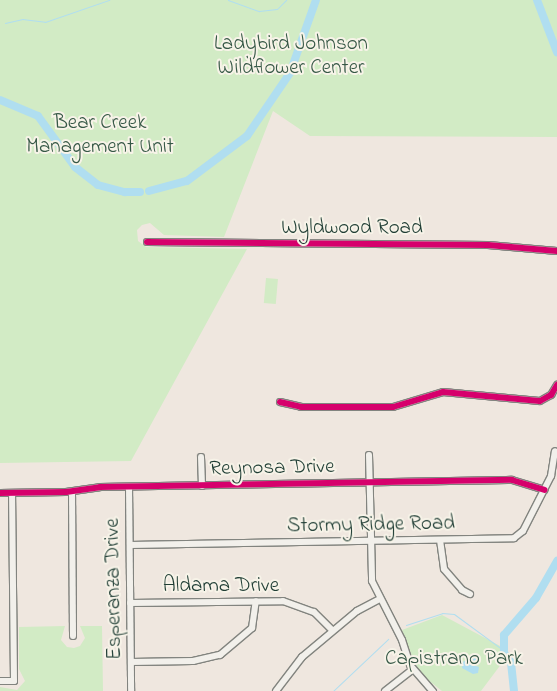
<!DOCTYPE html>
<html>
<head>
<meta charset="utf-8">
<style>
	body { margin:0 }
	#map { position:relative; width:557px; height:691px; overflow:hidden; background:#efe7df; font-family:"Indie Flower",sans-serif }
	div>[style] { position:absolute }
	.green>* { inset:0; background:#d2ebc5; transform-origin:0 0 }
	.water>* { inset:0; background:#b0def0 }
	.stream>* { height:1px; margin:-0.5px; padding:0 0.5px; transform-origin:0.5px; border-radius:0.5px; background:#b0def0 }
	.river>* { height:8px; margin:-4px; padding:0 4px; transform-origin:4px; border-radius:4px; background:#b0def0 }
	.roads { filter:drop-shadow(1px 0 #82847f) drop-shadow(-1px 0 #82847f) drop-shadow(0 1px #82847f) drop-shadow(0 -1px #82847f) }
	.minor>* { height:6px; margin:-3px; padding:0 3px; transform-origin:3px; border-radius:3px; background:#f2f0eb }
	.cycleway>* { height:6px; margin:-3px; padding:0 3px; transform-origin:3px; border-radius:3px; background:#d6006c }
	span { translate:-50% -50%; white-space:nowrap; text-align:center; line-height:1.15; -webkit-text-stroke:4px #f7f3e8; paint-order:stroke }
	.park-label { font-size:21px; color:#365846 }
	.street-label { font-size:21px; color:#1f3d34 }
</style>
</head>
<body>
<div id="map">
	<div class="green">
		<i style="clip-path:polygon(0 0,557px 0,557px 137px,310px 136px,273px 111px,224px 237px,164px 235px,150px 223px,142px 225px,137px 230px,138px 241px,146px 247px,247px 249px,131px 461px,0 463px)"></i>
		<i style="left:266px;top:278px;width:12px;height:25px;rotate:5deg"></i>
		<i style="clip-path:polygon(442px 615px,502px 647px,505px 659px,481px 691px,442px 691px,423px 676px,415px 664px,402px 630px)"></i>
		<i style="clip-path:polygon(65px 626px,61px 640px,67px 647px,74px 648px,80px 646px,85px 638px,80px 626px,102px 626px,103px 691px,0 691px,0 687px,17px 690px,25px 681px,19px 669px,19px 627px)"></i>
	</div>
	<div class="water">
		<i style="clip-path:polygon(474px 655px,479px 658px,470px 664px,479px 667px,478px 673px,473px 674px,462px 668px,463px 662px)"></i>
	</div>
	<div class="stream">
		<i style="left:228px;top:0;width:33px;rotate:20deg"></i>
		<i style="left:259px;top:11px;width:18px;rotate:-6deg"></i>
		<i style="left:277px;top:9px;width:13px;rotate:-45deg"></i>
		<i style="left:5px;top:23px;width:17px;rotate:-13deg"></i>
		<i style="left:22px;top:19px;width:23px;rotate:7deg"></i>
		<i style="left:45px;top:22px;width:68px;rotate:-19deg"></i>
		<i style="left:406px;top:625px;width:38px;rotate:-18deg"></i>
		<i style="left:442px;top:613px;width:12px;rotate:5deg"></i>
		<i style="left:454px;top:614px;width:61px;rotate:36.3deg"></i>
		<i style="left:333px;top:691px;width:76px;rotate:-43.4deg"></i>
	</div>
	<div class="river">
		<i style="left:537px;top:0;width:56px;rotate:69deg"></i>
		<i style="left:0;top:100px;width:41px;rotate:22.8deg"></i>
		<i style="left:38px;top:116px;width:63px;rotate:54deg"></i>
		<i style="left:75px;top:167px;width:29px;rotate:38deg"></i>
		<i style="left:98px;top:185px;width:28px;rotate:15deg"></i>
		<i style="left:125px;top:192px;width:15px"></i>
		<i style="left:149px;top:191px;width:39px;rotate:-15deg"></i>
		<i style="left:187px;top:181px;width:75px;rotate:-36.9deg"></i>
		<i style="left:247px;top:136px;width:76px;rotate:-55.7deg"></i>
		<i style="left:290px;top:73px;width:77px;rotate:-70.4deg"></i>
		<i style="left:514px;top:691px;width:29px;rotate:-96deg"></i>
		<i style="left:511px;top:662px;width:11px;rotate:-128deg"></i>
		<i style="left:504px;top:653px;width:18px;rotate:-90deg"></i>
		<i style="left:504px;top:635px;width:49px;rotate:-49.1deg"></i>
		<i style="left:536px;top:598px;width:43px;rotate:-60.4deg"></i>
	</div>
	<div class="roads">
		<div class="minor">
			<i style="left:147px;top:242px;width:341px;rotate:0.5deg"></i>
			<i style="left:488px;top:245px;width:69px;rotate:5deg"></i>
			<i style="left:280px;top:402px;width:22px;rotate:13deg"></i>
			<i style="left:301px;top:407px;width:92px"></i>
			<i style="left:393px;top:407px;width:52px;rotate:-16.7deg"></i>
			<i style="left:443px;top:392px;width:97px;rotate:5.3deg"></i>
			<i style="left:540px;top:401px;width:13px;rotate:-29deg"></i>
			<i style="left:551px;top:395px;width:12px;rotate:-59deg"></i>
			<i style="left:369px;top:455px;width:126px;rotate:88.6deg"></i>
			<i style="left:372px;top:581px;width:66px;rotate:63deg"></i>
			<i style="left:402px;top:640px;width:26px;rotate:72deg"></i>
			<i style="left:410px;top:665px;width:35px;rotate:49deg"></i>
			<i style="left:201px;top:457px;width:29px;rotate:88deg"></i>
			<i style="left:129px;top:487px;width:204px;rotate:89.4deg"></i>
			<i style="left:72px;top:492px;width:144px;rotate:89.6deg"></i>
			<i style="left:0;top:493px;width:66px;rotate:-0.9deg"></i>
			<i style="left:66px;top:492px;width:34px;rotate:-8deg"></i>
			<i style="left:100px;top:487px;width:412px;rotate:-1deg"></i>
			<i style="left:512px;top:480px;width:34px;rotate:17deg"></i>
			<i style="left:440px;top:540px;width:29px;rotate:82deg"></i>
			<i style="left:444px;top:569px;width:28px;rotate:49deg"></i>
			<i style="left:462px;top:590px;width:9px;rotate:27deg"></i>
			<i style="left:130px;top:545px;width:384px;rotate:-1deg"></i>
			<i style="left:514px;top:538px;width:11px;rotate:-38deg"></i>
			<i style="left:523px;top:531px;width:62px;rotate:-63deg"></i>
			<i style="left:551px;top:476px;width:25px;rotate:-81deg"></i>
			<i style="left:130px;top:603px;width:153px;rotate:-0.7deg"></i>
			<i style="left:283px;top:601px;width:33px;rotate:20deg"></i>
			<i style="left:314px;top:612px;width:25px;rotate:45deg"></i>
			<i style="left:131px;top:662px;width:62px;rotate:-0.9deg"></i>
			<i style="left:193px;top:661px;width:28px;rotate:-13deg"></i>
			<i style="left:220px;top:655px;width:42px;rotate:-40.2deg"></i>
			<i style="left:252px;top:628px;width:27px;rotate:-82deg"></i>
			<i style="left:0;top:681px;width:14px"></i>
			<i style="left:14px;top:681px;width:188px;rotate:-90.6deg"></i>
			<i style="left:276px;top:691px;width:43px;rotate:-52.6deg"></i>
			<i style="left:302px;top:657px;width:72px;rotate:-39.9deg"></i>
			<i style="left:357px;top:611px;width:26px;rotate:-28deg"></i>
			<i style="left:385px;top:691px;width:34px;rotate:-38deg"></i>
		</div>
	</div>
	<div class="cycleway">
		<i style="left:147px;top:242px;width:341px;rotate:0.5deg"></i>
		<i style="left:488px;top:245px;width:69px;rotate:5deg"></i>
		<i style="left:280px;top:402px;width:22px;rotate:13deg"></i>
		<i style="left:301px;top:407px;width:92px"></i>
		<i style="left:393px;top:407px;width:52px;rotate:-16.7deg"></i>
		<i style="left:443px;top:392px;width:97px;rotate:5.3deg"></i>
		<i style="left:540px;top:401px;width:13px;rotate:-29deg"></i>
		<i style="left:551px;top:395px;width:12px;rotate:-59deg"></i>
		<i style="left:0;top:493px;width:66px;rotate:-0.9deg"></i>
		<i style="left:66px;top:492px;width:34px;rotate:-8deg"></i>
		<i style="left:100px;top:487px;width:412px;rotate:-1deg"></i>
		<i style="left:512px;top:480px;width:34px;rotate:17deg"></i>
	</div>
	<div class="park-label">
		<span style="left:291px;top:56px">Ladybird Johnson<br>Wildflower Center</span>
		<span style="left:100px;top:135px">Bear Creek<br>Management Unit</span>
		<span style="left:454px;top:659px">Capistrano Park</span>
	</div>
	<div class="street-label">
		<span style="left:352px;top:228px">Wyldwood Road</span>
		<span style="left:272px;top:468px;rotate:-1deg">Reynosa Drive</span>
		<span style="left:371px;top:525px;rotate:-1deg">Stormy Ridge Road</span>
		<span style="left:221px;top:586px">Aldama Drive</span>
		<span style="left:114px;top:589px;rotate:-91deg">Esperanza Drive</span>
	</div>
</div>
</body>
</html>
